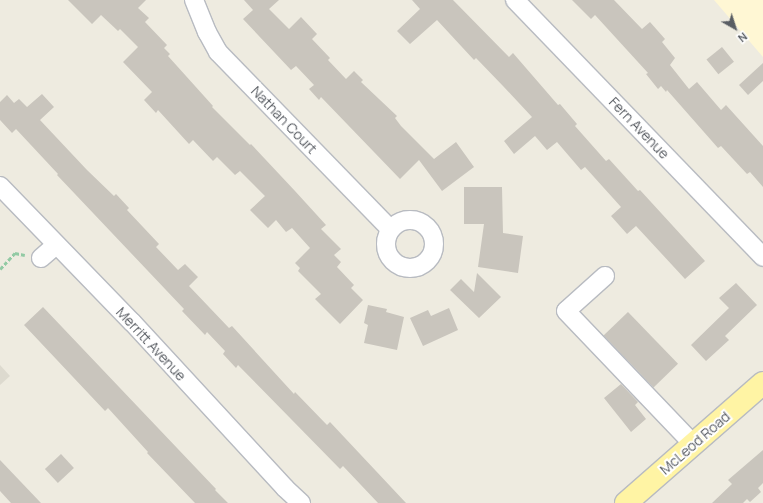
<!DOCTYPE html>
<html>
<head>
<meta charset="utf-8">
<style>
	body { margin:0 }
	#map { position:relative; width:763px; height:503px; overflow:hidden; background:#eeebe0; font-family:Manrope,sans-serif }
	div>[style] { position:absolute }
	.commercial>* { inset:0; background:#fff7d4 }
	.education>* { inset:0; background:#dddacf }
	.building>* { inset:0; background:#c9c5bd; transform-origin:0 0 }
	.path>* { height:2.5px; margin-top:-1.25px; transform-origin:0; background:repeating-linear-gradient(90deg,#92caa4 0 4px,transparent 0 6px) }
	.roads { filter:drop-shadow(1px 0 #b8bbc1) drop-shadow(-1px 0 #b8bbc1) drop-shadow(0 1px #b8bbc1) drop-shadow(0 -1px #b8bbc1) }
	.minor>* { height:18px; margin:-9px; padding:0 9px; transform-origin:9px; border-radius:9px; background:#fff }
	.minor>.ring { margin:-9px; padding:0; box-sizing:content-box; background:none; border:18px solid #fff; border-radius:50% }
	.major>* { height:22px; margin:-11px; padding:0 11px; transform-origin:11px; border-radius:11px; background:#fff4a4 }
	span { translate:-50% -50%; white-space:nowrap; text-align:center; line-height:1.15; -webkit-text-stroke:4px #fff; paint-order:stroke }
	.street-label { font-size:14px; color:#595d63 }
	.north { position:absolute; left:715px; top:8px; width:40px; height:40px; -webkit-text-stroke:3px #fff; paint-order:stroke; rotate:141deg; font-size:11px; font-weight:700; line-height:16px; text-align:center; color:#595d63 }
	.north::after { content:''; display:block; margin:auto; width:14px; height:18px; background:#595d63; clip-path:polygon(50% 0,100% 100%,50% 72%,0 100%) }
</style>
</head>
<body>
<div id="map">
	<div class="commercial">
		<i style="clip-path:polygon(714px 0,763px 0,763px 57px)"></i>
	</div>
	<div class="education">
		<i style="clip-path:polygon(0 365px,10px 376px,0 385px)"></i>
	</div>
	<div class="building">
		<i style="clip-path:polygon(68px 0,146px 0,138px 8px,149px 18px,145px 22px,167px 45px,164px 48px,170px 54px,168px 56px,213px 106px,212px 107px,250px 145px,251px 144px,295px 191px,326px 225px,321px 229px,341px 249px,334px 255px,341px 262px,337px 267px,354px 285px,351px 288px,363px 300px,340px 324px,315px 299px,321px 294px,298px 271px,300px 268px,295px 263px,310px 248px,292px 228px,286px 232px,276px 220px,268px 228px,250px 210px,265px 196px,240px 171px,235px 175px,217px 157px,213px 161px,193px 140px,189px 144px,158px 110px,156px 113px,144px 100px,152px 92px,123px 62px,138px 47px,120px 29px,118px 31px,101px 15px,92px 24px)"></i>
		<i style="clip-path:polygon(244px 0,279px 0,269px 9px,289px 29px,301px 17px,317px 34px,312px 39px,330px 58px,328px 60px,346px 79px,354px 71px,363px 80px,361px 82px,397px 116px,395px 118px,401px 126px,434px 159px,456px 142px,474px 167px,442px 191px,419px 160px,400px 179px,321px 97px,319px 100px,309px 89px,314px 85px,296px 66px,291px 70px,243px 19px,253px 10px)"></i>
		<i style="clip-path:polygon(412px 0,453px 0,509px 57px,513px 53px,558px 105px,560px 104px,577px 124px,575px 126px,606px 161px,609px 159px,638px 191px,640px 190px,705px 261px,685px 279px,636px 226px,627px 234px,611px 216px,621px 207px,585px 167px,581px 170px,557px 142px,547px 150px,535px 136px,514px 154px,504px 141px,532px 117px,503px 86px,476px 58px,474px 60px,437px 20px,410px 44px,397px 31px,420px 9px)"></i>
		<i style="clip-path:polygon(572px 0,614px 0,642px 29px,650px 22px,665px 39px,662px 42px,675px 58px,670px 65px,689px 89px,697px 82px,721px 110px,726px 105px,763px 146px,763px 187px,750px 172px,747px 174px,721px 146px,718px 148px,667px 90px,666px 92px,661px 86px,658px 89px,646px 74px,648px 73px,595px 15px,591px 19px)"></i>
		<i style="left:722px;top:47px;width:19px;height:20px;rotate:51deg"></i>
		<i style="clip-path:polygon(763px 63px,763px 81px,748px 95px,739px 85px)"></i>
		<i style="clip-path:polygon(42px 94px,54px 107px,40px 120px,87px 170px,114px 196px,116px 194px,129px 208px,127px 210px,159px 244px,156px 247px,178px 270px,185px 264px,198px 277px,189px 286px,229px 328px,232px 326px,294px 394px,295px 392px,327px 425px,330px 422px,406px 503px,378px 503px,343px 466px,340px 469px,238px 365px,236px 368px,223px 354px,225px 351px,207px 332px,205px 335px,182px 311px,184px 309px,57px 175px,58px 174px,16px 129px,12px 133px,0 120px,0 102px,7px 95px,14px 103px,19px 99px,27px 107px)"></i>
		<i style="clip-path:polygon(464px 187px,502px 187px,503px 233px,523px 236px,518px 273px,478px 267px,484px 224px,464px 224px)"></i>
		<i style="clip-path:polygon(477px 273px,501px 297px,479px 318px,450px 290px,461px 279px,474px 292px)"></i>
		<i style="clip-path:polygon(736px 283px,757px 305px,725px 336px,729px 340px,706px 361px,691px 345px,729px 308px,719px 298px)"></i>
		<i style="clip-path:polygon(368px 305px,387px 309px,386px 312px,404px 317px,397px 350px,364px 343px,368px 325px,364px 323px)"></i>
		<i style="clip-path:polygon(43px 307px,216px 489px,215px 490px,228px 503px,195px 503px,147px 453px,148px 452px,108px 408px,105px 411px,24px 325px)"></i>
		<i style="clip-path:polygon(449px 308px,458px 330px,423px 346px,410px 318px,428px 310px,431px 316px)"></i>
		<i style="left:628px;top:312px;width:72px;height:34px;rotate:46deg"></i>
		<i style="clip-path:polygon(621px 384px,638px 402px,635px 405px,646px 419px,631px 432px,604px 398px)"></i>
		<i style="clip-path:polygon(763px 450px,763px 483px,758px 488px,761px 492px,750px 502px,747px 499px,743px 503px,712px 503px,732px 484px,728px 480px)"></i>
		<i style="left:61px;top:454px;width:19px;height:22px;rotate:47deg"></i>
		<i style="clip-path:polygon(0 460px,41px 503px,11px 503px,0 491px)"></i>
	</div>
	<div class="path">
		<i style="left:0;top:269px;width:22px;rotate:-47deg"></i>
		<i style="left:15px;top:253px;width:10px;rotate:11deg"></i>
	</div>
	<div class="roads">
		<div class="minor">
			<i style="left:194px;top:0;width:35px;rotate:68deg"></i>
			<i style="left:207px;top:32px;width:23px;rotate:61deg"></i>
			<i style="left:218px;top:52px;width:247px;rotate:45.8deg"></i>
			<i style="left:515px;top:0;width:357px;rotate:46deg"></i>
			<i style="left:0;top:186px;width:190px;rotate:45.9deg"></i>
			<i style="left:132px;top:322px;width:226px;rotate:47.3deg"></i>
			<i style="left:285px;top:488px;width:22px;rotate:43deg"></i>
			<i class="ring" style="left:386px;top:220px;width:30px;height:30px"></i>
			<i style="left:41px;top:258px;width:20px;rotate:-41deg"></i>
			<i style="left:605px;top:276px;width:52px;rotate:138.1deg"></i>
			<i style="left:566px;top:311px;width:184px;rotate:46.3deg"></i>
		</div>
		<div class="major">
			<i style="left:626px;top:503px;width:182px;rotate:-41.2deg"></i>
		</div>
	</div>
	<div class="street-label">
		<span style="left:284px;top:120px;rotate:46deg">Nathan Court</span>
		<span style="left:639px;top:128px;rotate:46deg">Fern Avenue</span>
		<span style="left:151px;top:344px;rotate:47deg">Merritt Avenue</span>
		<span style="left:695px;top:443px;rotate:-41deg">McLeod Road</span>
	</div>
	<div class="north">N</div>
</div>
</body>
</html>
